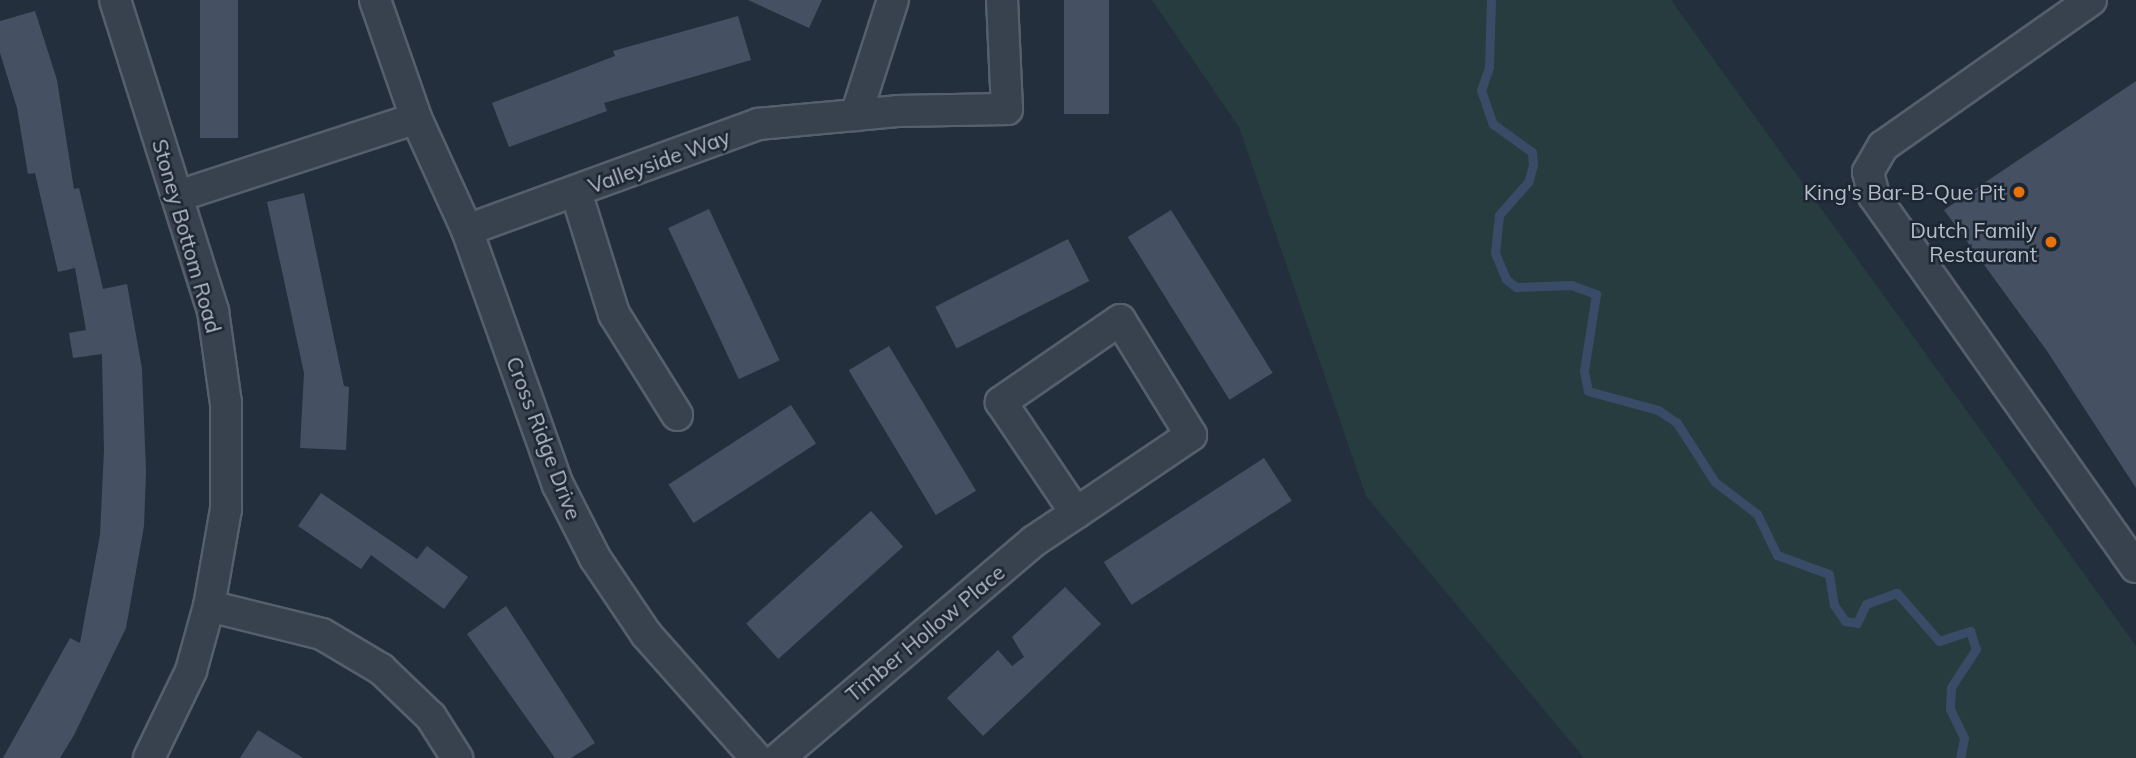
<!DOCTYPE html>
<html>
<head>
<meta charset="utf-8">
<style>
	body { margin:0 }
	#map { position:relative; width:2136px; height:758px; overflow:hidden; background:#242f3e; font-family:Mulish,sans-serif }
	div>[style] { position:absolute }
	.green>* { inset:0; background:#263c3f }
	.stream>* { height:9px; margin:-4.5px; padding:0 4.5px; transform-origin:4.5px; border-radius:4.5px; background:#394c67 }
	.building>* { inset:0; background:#455162; transform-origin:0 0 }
	.roads { filter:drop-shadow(2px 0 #565f6c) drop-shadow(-2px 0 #565f6c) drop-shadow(0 2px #565f6c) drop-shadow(0 -2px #565f6c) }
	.minor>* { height:30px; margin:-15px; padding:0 15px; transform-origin:15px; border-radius:15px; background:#38414e }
	.dots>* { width:19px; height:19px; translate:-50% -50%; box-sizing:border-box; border:4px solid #1d2633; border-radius:50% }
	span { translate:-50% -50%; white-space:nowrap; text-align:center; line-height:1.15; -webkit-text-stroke:5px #1d2633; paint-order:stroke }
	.street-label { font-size:21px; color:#b4bcc9 }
	.poi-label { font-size:21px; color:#b4bcc9 }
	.right { translate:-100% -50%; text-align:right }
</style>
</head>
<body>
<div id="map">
	<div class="green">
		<i style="clip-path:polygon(1152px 0,1671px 0,2136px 646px,2136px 758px,1584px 758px,1366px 496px,1239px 127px)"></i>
	</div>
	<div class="stream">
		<i style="left:1491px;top:0;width:67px;rotate:91.7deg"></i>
		<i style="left:1489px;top:67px;width:24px;rotate:109deg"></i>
		<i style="left:1481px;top:90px;width:36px;rotate:71deg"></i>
		<i style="left:1493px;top:124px;width:48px;rotate:35.7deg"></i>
		<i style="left:1532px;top:152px;width:13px;rotate:86deg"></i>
		<i style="left:1533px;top:165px;width:18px;rotate:106deg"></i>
		<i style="left:1528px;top:182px;width:44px;rotate:131.3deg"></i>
		<i style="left:1499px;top:215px;width:38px;rotate:96deg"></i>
		<i style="left:1495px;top:253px;width:28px;rotate:67deg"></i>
		<i style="left:1506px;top:279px;width:13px;rotate:39deg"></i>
		<i style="left:1516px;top:287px;width:55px;rotate:-2.1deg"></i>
		<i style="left:1571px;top:285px;width:27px;rotate:20deg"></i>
		<i style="left:1596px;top:294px;width:78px;rotate:98.9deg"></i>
		<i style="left:1584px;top:371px;width:20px;rotate:79deg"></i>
		<i style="left:1588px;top:391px;width:73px;rotate:15.2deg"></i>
		<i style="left:1658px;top:410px;width:23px;rotate:34deg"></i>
		<i style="left:1677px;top:423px;width:70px;rotate:57.2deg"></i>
		<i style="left:1715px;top:482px;width:53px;rotate:37.3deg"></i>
		<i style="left:1757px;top:514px;width:46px;rotate:64deg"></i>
		<i style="left:1777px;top:555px;width:55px;rotate:20.1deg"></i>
		<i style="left:1829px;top:574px;width:31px;rotate:81deg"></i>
		<i style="left:1834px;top:605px;width:19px;rotate:55deg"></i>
		<i style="left:1845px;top:621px;width:12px;rotate:9deg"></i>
		<i style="left:1857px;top:623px;width:21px;rotate:-65deg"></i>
		<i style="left:1866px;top:604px;width:33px;rotate:-20deg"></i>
		<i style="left:1897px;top:593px;width:64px;rotate:48.8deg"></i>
		<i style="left:1939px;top:641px;width:33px;rotate:-18deg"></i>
		<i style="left:1970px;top:631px;width:19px;rotate:72deg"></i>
		<i style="left:1976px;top:649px;width:45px;rotate:123.3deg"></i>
		<i style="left:1951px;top:687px;width:22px;rotate:93deg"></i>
		<i style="left:1950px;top:709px;width:32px;rotate:64deg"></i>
		<i style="left:1964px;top:738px;width:20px;rotate:101deg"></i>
	</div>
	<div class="building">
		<i style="left:200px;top:0;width:38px;height:138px"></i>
		<i style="clip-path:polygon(748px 0,822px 0,809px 28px)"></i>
		<i style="left:1064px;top:0;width:45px;height:114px"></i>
		<i style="clip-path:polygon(35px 11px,57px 80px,74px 189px,79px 188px,103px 289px,127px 284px,142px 369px,146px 472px,144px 526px,126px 628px,74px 735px,60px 758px,3px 758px,70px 638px,80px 643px,100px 535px,104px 450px,102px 354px,73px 358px,69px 333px,86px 330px,75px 268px,58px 272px,35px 173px,28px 174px,17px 108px,0 53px,0 21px)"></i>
		<i style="clip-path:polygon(738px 16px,751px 60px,604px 103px,607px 111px,509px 147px,492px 103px,615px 56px,613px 51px)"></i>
		<i style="clip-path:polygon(2136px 81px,2136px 488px,2047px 351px,1944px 210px)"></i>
		<i style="clip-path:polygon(304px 193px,344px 386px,349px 387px,346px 450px,300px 448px,304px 373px,267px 202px)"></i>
		<i style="left:709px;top:209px;width:167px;height:45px;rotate:65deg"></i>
		<i style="left:1171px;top:210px;width:192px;height:51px;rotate:58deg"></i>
		<i style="left:1068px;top:239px;width:47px;height:149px;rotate:63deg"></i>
		<i style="left:889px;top:346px;width:169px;height:47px;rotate:59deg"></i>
		<i style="left:791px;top:405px;width:46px;height:146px;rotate:57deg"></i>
		<i style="left:1264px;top:458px;width:51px;height:191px;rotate:57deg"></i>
		<i style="clip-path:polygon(321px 493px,417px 559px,427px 546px,468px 577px,444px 609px,371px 555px,361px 569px,298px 526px)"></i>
		<i style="left:871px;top:511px;width:48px;height:168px;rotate:48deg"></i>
		<i style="clip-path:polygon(1065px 587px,1101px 624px,983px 736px,947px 698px,998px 650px,1012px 666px,1024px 657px,1012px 637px)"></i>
		<i style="clip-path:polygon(506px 606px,595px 743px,571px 758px,555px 758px,467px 634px)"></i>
		<i style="clip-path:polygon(258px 730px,303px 758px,240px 758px)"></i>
	</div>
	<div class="roads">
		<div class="minor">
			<i style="left:115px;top:0;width:326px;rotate:72.5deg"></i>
			<i style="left:213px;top:311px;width:93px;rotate:82deg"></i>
			<i style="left:226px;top:403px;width:106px;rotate:90deg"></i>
			<i style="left:226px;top:509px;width:98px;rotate:99.9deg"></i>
			<i style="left:209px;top:606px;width:67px;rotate:105.5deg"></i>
			<i style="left:191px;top:671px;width:97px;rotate:115.8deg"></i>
			<i style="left:375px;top:0;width:125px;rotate:70.8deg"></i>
			<i style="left:416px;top:118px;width:123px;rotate:65.5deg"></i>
			<i style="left:467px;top:230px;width:271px;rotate:70.4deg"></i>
			<i style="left:558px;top:485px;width:82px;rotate:63.1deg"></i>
			<i style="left:595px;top:558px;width:92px;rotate:56.1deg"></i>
			<i style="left:646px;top:634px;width:166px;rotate:48.4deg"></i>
			<i style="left:2091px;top:0;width:254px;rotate:144.9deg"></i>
			<i style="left:1883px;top:146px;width:30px;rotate:120deg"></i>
			<i style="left:1868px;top:172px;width:25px;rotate:76deg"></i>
			<i style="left:1874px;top:196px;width:454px;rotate:54.8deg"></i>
			<i style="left:856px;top:115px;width:121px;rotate:-72.2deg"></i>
			<i style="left:576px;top:192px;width:128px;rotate:72.7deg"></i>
			<i style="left:614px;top:314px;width:119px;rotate:58deg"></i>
			<i style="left:178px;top:196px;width:250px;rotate:-18.1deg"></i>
			<i style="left:467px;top:230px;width:310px;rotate:-20deg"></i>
			<i style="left:758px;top:124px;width:140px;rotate:-5.3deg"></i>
			<i style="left:897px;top:111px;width:110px;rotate:-1deg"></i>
			<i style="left:1007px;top:109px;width:109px;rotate:-92.6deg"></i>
			<i style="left:209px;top:606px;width:116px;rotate:13.9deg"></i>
			<i style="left:322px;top:634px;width:69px;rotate:30.7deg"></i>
			<i style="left:381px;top:669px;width:69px;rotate:43.8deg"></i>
			<i style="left:431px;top:717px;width:49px;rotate:57.6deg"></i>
			<i style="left:779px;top:758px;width:335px;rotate:-40.4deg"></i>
			<i style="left:1034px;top:541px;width:50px;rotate:-33.7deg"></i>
			<i style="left:1076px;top:513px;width:139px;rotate:-34.1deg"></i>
			<i style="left:1191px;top:435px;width:135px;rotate:-121.7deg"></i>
			<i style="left:1120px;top:320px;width:145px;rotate:145.4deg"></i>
			<i style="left:1001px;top:402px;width:134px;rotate:56deg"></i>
		</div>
	</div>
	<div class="dots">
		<i style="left:2019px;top:192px;background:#e8710a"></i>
		<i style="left:2051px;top:242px;background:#e8710a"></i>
	</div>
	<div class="street-label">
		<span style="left:659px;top:161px;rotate:-20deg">Valleyside Way</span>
		<span style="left:187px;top:236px;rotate:74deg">Stoney Bottom Road</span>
		<span style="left:544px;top:438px;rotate:69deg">Cross Ridge Drive</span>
		<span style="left:925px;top:633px;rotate:-40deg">Timber Hollow Place</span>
	</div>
	<div class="poi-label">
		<span class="right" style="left:2005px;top:192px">King's Bar-B-Que Pit</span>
		<span class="right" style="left:2037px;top:242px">Dutch Family<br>Restaurant</span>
	</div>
</div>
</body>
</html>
